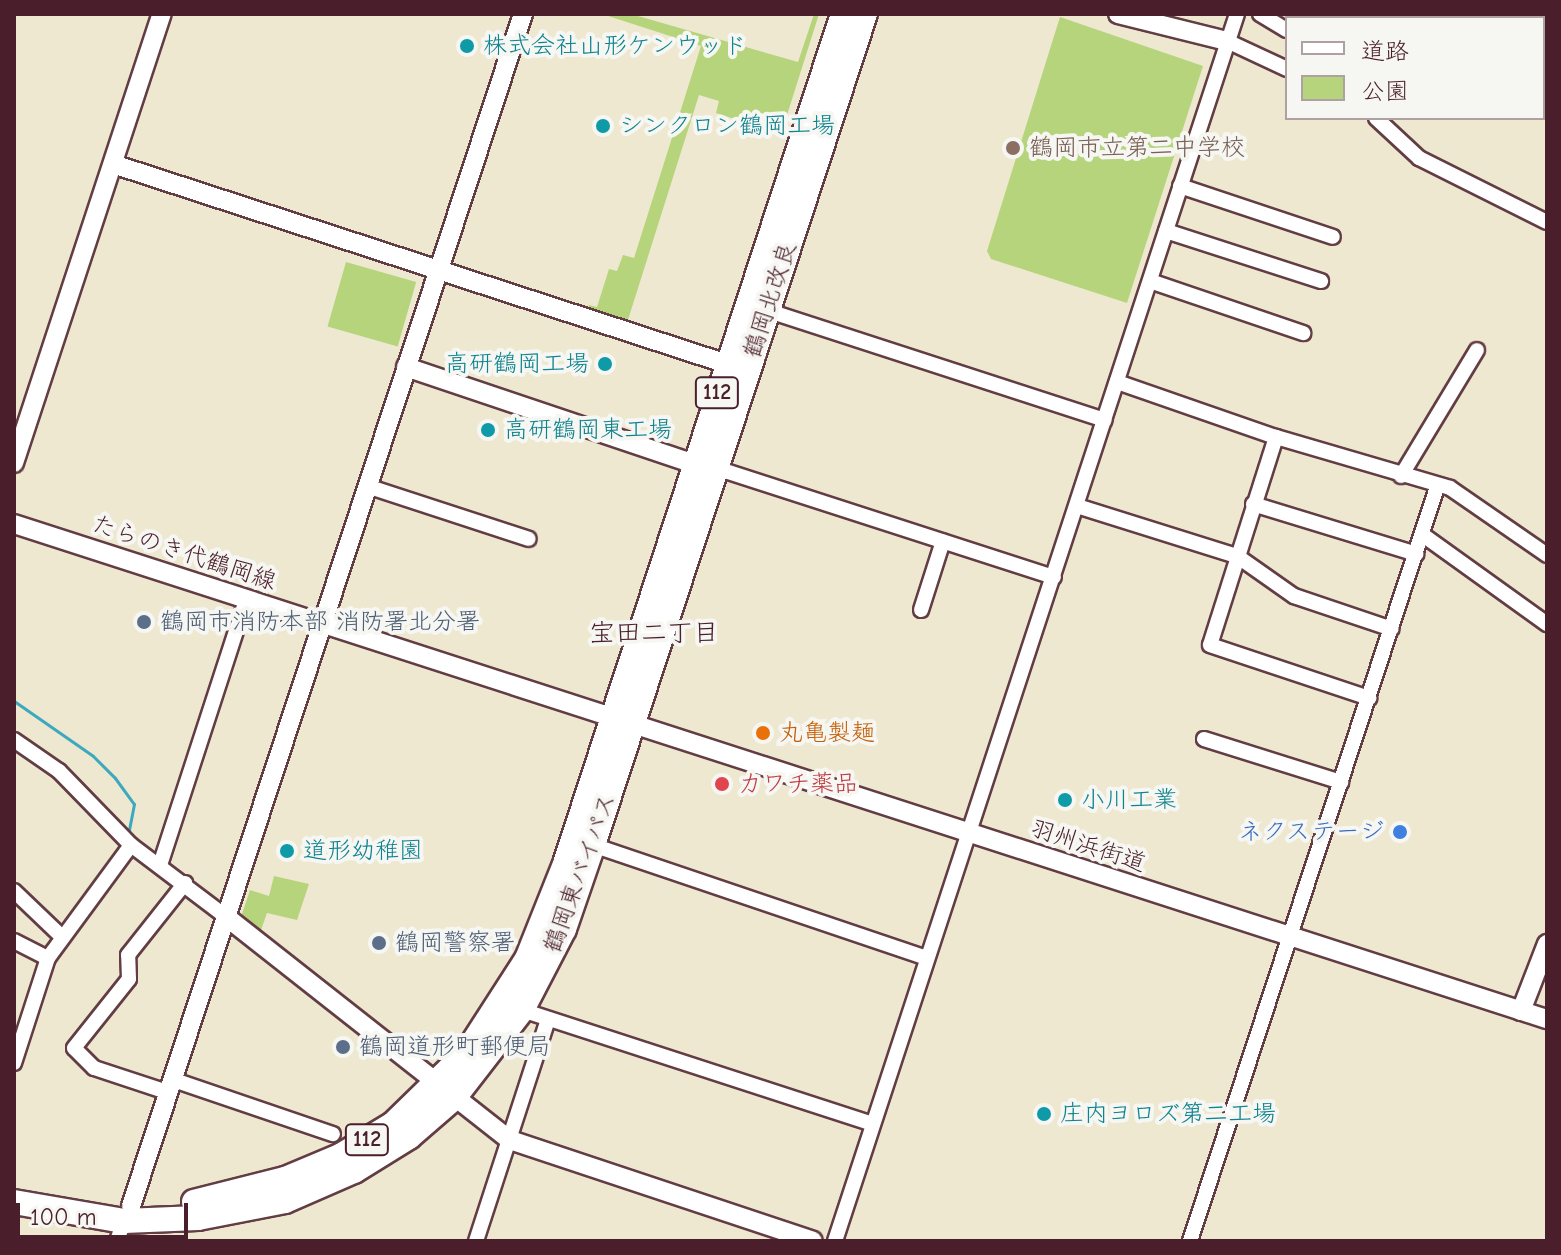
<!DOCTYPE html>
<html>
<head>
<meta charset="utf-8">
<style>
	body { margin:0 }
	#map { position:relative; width:1561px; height:1255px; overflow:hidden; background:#eee8d1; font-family:"Comic Neue","Klee One",sans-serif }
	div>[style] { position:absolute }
	.green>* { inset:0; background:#b6d47b; transform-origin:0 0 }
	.stream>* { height:3px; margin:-1.5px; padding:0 1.5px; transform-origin:1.5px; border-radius:1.5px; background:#3ea9bd }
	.roads { filter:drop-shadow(2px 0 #633d44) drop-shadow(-2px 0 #633d44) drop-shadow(0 2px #633d44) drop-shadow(0 -2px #633d44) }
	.street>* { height:14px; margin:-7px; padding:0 7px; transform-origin:7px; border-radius:7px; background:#fff }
	.secondary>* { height:18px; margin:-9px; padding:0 9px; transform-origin:9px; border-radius:9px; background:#fff }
	.highway>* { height:24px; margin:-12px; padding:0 12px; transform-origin:12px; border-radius:12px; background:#fff }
	.dots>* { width:22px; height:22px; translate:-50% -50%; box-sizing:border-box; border:4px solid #f6f6f2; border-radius:50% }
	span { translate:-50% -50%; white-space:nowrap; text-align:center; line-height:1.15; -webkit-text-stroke:8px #f6f6f2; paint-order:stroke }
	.shield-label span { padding:2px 6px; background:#f6f6f2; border:2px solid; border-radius:6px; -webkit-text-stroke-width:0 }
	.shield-label { font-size:22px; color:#4a1f2b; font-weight:700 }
	.culture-label { font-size:24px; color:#0d838f }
	.left { translate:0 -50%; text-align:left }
	.right { translate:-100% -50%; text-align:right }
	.education-label { font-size:24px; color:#785e54 }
	.street-label { font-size:24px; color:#4a1f2b }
	.service-label { font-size:24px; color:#4e5e75 }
	.food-label { font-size:24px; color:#c56008 }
	.health-label { font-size:24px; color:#be3a42 }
	.shop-label { font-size:24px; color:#366cbe }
	.neighbourhood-label { font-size:26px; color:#4a1f2b }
	.frame { position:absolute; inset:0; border:16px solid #4a1f2b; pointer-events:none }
	.legend { position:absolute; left:1285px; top:16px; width:260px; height:104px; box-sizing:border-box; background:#f6f6f2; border:2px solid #b1a0a2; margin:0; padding:10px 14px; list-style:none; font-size:24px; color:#4a1f2b }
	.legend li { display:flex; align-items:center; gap:16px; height:40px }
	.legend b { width:40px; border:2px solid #b1a0a2 }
	.scale { position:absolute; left:16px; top:1203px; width:172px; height:36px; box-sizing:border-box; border:4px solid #4a1f2b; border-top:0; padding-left:10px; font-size:24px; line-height:28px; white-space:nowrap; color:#4a1f2b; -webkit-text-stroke:6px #f6f6f2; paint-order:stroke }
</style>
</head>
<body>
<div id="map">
	<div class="green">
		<i style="clip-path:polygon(602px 14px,631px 14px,798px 62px,814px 14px,819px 14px,781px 134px,716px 113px,719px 101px,699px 95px,627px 323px,588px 310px,589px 305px,597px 307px,609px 269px,617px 271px,623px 255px,634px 258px,701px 46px)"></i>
		<i style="clip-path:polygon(1060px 17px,1203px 66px,1127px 303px,991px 259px,987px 251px)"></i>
		<i style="left:346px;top:262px;width:73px;height:67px;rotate:16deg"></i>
		<i style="clip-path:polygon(274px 876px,309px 884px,297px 920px,267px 913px,260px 933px,241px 917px,250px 890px,269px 896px)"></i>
	</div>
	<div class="stream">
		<i style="left:14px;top:701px;width:96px;rotate:34.8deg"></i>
		<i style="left:93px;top:756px;width:31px;rotate:45deg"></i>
		<i style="left:115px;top:778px;width:32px;rotate:54deg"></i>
		<i style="left:134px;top:804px;width:33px;rotate:101deg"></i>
		<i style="left:59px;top:929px;width:32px;rotate:-51deg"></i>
	</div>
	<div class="roads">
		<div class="street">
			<i style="left:1260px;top:14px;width:31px;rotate:31deg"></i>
			<i style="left:1406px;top:18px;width:4px;rotate:-76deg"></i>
			<i style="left:1490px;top:18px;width:4px;rotate:-76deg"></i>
			<i style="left:1227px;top:41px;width:66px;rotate:25deg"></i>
			<i style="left:1543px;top:69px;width:4px"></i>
			<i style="left:1376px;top:118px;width:59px;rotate:42.9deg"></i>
			<i style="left:1419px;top:158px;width:143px;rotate:26.6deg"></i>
			<i style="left:1180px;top:186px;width:161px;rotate:18.4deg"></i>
			<i style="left:1166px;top:231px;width:163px;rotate:17.9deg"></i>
			<i style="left:1150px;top:281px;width:162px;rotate:18.8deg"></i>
			<i style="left:766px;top:310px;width:356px;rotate:18deg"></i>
			<i style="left:1117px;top:382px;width:168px;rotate:19.1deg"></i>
			<i style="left:1276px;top:437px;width:181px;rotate:16.3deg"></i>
			<i style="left:1450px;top:488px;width:118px;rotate:34.6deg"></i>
			<i style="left:1276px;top:437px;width:218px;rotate:107.6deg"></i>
			<i style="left:1210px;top:645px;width:168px;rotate:18.4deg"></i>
			<i style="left:716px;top:468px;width:355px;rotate:17.9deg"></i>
			<i style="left:1401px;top:476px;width:147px;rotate:-58.9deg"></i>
			<i style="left:367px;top:486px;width:170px;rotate:18.1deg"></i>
			<i style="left:1253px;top:504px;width:171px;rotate:17deg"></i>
			<i style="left:1077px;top:506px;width:168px;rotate:17.4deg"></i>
			<i style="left:1237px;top:556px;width:70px;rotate:35.1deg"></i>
			<i style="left:1294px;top:596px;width:103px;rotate:18.6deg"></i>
			<i style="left:1423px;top:535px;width:153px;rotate:35.7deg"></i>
			<i style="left:921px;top:610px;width:72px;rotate:-72.3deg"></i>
			<i style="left:1204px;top:739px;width:144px;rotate:17.4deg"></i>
			<i style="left:14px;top:740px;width:55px;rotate:34.6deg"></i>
			<i style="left:59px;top:771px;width:103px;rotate:45.8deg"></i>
			<i style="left:131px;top:845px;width:118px;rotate:37.1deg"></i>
			<i style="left:593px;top:845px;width:352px;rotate:18.7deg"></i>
			<i style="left:160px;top:865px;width:281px;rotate:-72deg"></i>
			<i style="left:14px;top:891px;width:64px;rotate:43.7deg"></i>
			<i style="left:14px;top:941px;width:38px;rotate:27deg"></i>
			<i style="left:522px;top:1010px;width:368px;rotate:18deg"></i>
			<i style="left:14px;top:1063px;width:110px;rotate:-72.1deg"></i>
			<i style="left:48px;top:958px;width:140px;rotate:-53.7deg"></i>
			<i style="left:171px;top:1079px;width:171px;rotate:18.8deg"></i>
			<i style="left:167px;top:1092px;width:77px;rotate:-161.8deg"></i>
			<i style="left:94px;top:1068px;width:28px;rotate:-135deg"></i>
			<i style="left:74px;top:1048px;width:88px;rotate:-51.4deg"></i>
			<i style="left:129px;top:979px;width:24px;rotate:-92deg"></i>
			<i style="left:128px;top:955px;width:92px;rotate:-51.6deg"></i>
			<i style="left:117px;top:1241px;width:21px;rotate:-71deg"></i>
			<i style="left:476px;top:1241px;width:233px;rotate:-72deg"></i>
			<i style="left:835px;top:1241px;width:1291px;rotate:-71.86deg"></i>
			<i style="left:1190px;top:1241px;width:793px;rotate:-71.86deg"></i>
		</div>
		<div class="secondary">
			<i style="left:1118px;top:14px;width:112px;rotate:13.9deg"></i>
			<i style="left:113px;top:164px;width:646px;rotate:18.04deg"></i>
			<i style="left:406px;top:367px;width:305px;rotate:18.6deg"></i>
			<i style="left:14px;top:463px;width:473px;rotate:-71.8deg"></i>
			<i style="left:14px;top:524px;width:1611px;rotate:17.9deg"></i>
			<i style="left:225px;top:916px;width:362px;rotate:38.2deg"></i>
			<i style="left:510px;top:1140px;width:319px;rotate:18.4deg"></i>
			<i style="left:1521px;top:1011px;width:72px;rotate:-68.8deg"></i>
			<i style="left:131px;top:1206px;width:1255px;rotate:-71.8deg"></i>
		</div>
		<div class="highway">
			<i style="left:14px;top:1202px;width:112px;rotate:9.8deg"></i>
			<i style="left:124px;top:1221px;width:74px;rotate:-2.3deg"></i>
			<i style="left:198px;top:1218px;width:89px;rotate:-11.1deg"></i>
			<i style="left:285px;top:1201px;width:75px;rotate:-23.5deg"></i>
			<i style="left:354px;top:1171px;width:65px;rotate:-31.7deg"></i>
			<i style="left:409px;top:1137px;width:60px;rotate:-40.9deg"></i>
			<i style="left:454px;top:1098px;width:111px;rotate:-52.3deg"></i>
			<i style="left:522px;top:1010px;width:91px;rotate:-62.6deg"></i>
			<i style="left:564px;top:929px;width:89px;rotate:-71deg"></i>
			<i style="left:593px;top:845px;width:874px;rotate:-71.88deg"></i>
			<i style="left:194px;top:1202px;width:94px;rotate:-14.2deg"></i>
			<i style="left:285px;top:1179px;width:60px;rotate:-22.7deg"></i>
			<i style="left:340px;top:1156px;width:62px;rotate:-31.1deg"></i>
			<i style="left:393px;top:1124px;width:103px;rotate:-44.2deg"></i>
			<i style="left:467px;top:1052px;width:111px;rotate:-57.2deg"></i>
			<i style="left:527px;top:959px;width:102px;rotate:-68.2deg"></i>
			<i style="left:565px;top:864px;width:894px;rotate:-71.89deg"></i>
		</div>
	</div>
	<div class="dots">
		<i style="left:467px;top:46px;background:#0f9aa8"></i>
		<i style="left:603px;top:126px;background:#0f9aa8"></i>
		<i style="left:1013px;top:148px;background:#8d6e63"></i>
		<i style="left:605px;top:364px;background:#0f9aa8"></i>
		<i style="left:488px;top:430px;background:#0f9aa8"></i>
		<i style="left:144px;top:622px;background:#5c6f8a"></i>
		<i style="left:763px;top:733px;background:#e8710a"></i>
		<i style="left:722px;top:784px;background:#e0444e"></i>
		<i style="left:1065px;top:800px;background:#0f9aa8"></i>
		<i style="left:1400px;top:832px;background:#3f7fe0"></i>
		<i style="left:287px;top:851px;background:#0f9aa8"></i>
		<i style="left:379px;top:943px;background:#5c6f8a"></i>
		<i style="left:343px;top:1047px;background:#5c6f8a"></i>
		<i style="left:1044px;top:1114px;background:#0f9aa8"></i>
	</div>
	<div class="shield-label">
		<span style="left:717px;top:393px">112</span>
		<span style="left:367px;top:1140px">112</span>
	</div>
	<div class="culture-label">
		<span class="left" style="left:483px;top:46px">株式会社山形ケンウッド</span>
		<span class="left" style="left:619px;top:126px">シンクロン鶴岡工場</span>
		<span class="right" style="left:589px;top:364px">高研鶴岡工場</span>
		<span class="left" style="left:504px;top:430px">高研鶴岡東工場</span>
		<span class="left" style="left:1081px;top:800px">小川工業</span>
		<span class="left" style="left:303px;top:851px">道形幼稚園</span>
		<span class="left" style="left:1060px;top:1114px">庄内ヨロズ第二工場</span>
	</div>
	<div class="education-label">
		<span class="left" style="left:1029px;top:148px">鶴岡市立第二中学校</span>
	</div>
	<div class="street-label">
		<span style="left:770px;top:300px;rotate:-72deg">鶴岡北改良</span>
		<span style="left:184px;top:553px;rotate:18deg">たらのき代鶴岡線</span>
		<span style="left:1088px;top:846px;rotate:18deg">羽州浜街道</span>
		<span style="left:580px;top:873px;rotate:-70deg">鶴岡東バイパス</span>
	</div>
	<div class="service-label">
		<span class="left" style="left:160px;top:622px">鶴岡市消防本部 消防署北分署</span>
		<span class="left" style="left:395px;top:943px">鶴岡警察署</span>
		<span class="left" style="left:359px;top:1047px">鶴岡道形町郵便局</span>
	</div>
	<div class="food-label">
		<span class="left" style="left:779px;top:733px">丸亀製麺</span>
	</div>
	<div class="health-label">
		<span class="left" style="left:738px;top:784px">カワチ薬品</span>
	</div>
	<div class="shop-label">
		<span class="right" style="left:1384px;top:832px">ネクステージ</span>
	</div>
	<div class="neighbourhood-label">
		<span style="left:654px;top:634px">宝田二丁目</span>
	</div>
	<div class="frame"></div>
	<ul class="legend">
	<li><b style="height:10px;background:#fff"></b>道路</li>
	<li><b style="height:22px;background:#b6d47b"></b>公園</li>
	</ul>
	<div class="scale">100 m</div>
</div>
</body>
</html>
